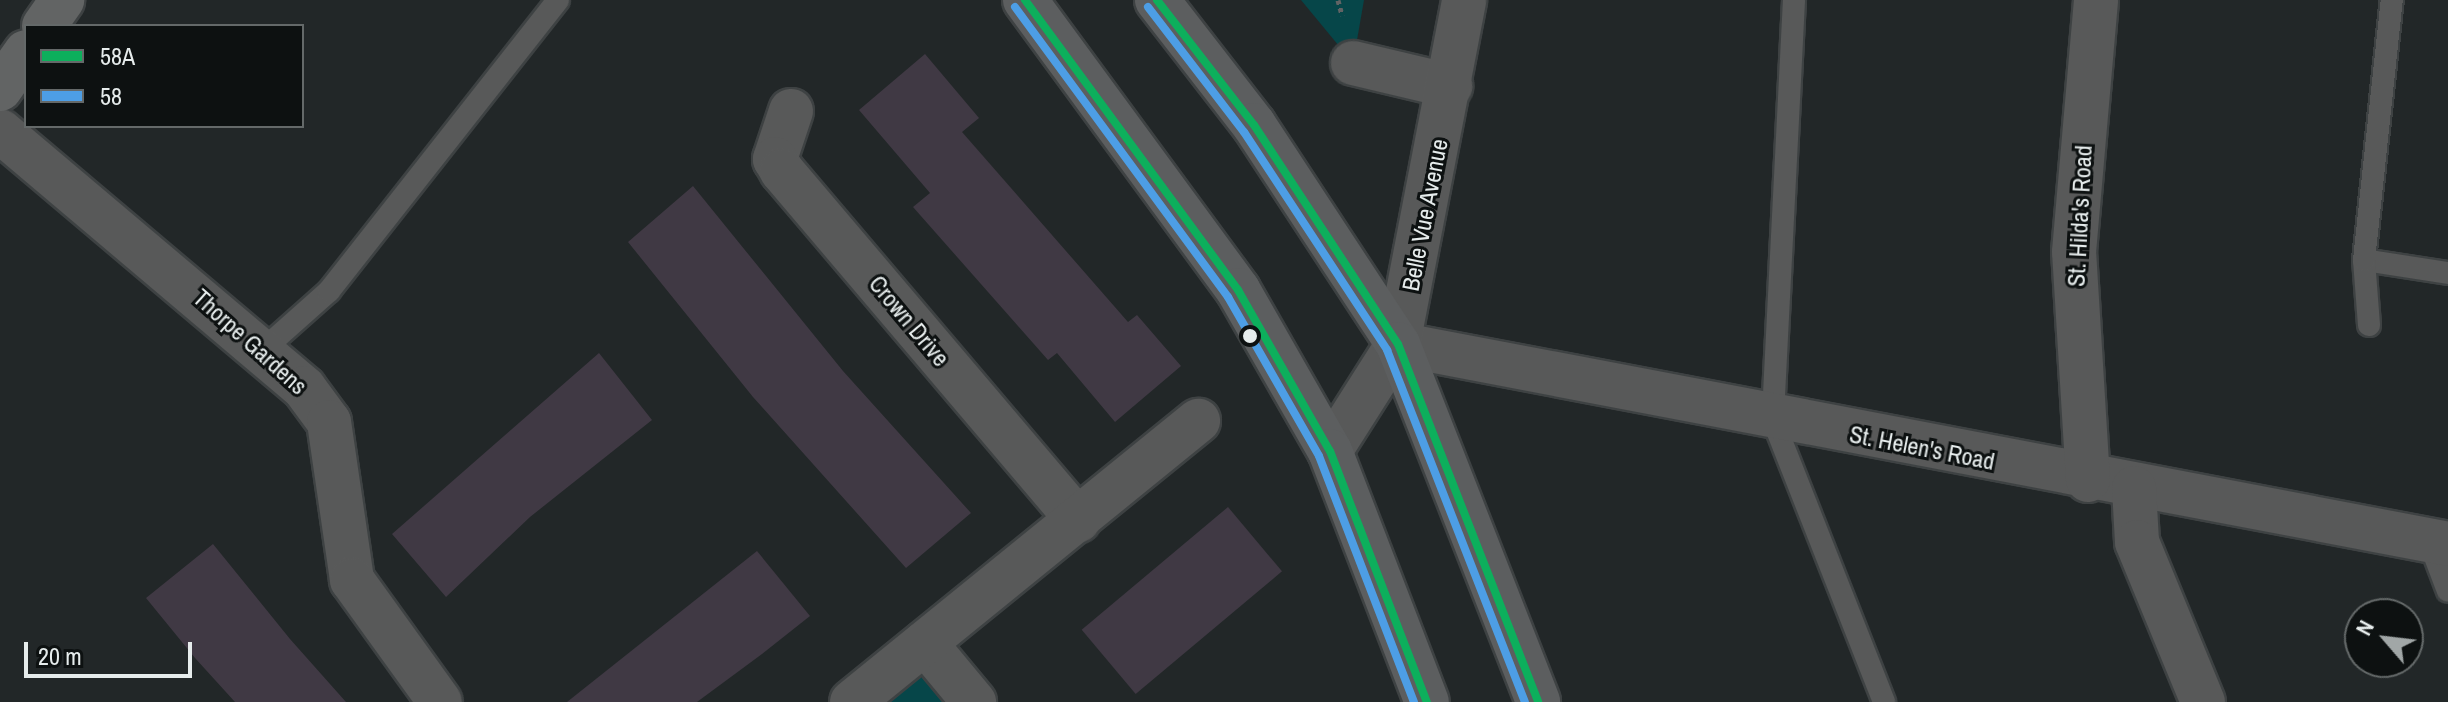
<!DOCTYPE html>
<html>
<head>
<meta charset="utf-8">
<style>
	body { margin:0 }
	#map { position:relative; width:2448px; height:702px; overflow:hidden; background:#222728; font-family:"Archivo Narrow",sans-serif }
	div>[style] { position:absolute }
	.green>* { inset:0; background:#064649 }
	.building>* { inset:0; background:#403944; transform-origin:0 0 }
	.path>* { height:5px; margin-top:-2.5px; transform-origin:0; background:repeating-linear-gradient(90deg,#616364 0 4px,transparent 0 8px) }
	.roads { filter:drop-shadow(2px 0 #3e4243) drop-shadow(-2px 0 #3e4243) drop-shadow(0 2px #3e4243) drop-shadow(0 -2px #3e4243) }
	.lane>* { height:22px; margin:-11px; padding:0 11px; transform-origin:11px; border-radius:11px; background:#585959 }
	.street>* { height:44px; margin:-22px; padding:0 22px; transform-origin:22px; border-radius:22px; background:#585959 }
	.secondary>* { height:44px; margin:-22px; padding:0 22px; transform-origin:22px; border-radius:22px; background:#626464 }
	.highway>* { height:44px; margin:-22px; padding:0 22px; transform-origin:22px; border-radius:22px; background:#5c5e5f }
	.bus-1>* { height:8px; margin:-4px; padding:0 4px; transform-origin:4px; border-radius:4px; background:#0daf5c }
	.bus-2>* { height:8px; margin:-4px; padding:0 4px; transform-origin:4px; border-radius:4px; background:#4d9ee5 }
	.dots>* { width:22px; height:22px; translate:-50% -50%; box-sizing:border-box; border:4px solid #0d1111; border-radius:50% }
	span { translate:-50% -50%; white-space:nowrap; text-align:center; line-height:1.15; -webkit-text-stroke:6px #0d1111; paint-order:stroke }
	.street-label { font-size:24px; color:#e6ecec }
	.legend { position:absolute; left:24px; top:24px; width:280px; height:104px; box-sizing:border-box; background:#0d1111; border:2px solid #646969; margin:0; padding:10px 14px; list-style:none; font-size:24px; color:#e6ecec }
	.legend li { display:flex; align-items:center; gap:16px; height:40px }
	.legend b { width:40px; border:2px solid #646969 }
	.north { position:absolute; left:2344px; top:598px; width:80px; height:80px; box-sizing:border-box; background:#0d1111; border:2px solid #646969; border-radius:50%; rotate:298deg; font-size:22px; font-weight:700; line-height:32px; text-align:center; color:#e6ecec }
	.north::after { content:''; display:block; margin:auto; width:28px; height:36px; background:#a1a7a7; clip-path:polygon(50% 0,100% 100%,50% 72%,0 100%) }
	.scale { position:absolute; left:24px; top:642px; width:168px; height:36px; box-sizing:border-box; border:4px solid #e6ecec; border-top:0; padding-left:10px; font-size:24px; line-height:28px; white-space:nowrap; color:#e6ecec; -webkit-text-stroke:6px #0d1111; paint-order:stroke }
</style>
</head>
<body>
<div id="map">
	<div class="green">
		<i style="clip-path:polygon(1301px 0,1364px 0,1353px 63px)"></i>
		<i style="clip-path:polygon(930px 677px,953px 702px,873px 702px,902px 679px)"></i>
	</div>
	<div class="building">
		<i style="clip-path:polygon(925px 54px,979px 118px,962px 132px,1128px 322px,1137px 315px,1181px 366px,1115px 422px,1057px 353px,1048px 360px,913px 207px,930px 193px,859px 110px)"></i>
		<i style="clip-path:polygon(693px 186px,843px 371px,971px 513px,906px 568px,753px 397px,628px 242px)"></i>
		<i style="clip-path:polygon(599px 353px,652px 420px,530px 517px,446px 597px,392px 534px)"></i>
		<i style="left:1228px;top:507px;width:84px;height:191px;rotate:50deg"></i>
		<i style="clip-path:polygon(213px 544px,290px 639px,346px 702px,235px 702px,195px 658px,146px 598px)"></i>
		<i style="clip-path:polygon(757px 551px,810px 616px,762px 654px,697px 702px,567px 702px)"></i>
	</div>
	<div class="path">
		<i style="left:1338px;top:0;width:16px;rotate:75deg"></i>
	</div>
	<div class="roads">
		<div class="lane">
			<i style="left:1794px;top:0;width:421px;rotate:92.9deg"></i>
			<i style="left:1773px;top:420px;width:303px;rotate:68.5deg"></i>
			<i style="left:2364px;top:260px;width:85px;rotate:8.8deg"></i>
			<i style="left:2369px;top:325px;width:65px;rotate:-94.4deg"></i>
			<i style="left:2364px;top:260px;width:262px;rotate:-83.9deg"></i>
			<i style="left:265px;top:348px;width:86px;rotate:-41.7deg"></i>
			<i style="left:329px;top:291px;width:370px;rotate:-51.8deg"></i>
			<i style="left:2429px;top:541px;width:53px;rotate:69.2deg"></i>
		</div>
		<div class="street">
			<i style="left:1353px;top:63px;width:100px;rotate:13.3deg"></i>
			<i style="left:791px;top:111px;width:51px;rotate:108.4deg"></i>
			<i style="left:775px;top:159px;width:14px;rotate:60deg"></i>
			<i style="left:782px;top:171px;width:458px;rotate:49.7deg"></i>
			<i style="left:0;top:131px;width:398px;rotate:40.2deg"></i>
			<i style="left:304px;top:388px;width:42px;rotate:53.7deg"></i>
			<i style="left:329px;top:422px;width:160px;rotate:81.7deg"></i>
			<i style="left:352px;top:580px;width:150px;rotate:54.2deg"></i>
			<i style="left:1398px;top:344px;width:1069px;rotate:10.78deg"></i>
			<i style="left:1330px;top:451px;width:127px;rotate:-57.6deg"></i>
			<i style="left:1398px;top:344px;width:350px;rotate:-79.1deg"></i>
			<i style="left:2088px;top:480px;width:228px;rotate:-93.5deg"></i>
			<i style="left:2074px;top:252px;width:253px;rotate:-85deg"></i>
			<i style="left:2134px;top:488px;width:54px;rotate:86.8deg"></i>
			<i style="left:2137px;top:542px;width:173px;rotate:67.6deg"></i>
			<i style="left:925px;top:643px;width:77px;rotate:50.3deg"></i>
			<i style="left:852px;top:702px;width:446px;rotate:-39.1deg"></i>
		</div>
		<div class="secondary">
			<i style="left:44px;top:26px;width:32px;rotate:-55deg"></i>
			<i style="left:0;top:89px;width:45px;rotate:-54.9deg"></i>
		</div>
		<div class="highway">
			<i style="left:1025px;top:0;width:360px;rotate:53.7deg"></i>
			<i style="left:1238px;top:290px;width:185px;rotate:60.3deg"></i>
			<i style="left:1330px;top:451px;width:269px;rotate:68.9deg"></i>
			<i style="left:1157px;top:0;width:158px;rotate:52.2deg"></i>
			<i style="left:1254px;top:125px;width:262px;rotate:56.7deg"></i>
			<i style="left:1398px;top:344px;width:384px;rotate:68.6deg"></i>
		</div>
	</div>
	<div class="bus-1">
		<i style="left:1025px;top:0;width:360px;rotate:53.7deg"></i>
		<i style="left:1238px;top:290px;width:185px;rotate:60.3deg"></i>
		<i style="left:1330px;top:451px;width:269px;rotate:68.9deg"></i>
		<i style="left:1157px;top:0;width:158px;rotate:52.2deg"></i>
		<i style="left:1254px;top:125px;width:262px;rotate:56.7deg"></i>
		<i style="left:1398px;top:344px;width:384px;rotate:68.6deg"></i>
	</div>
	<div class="bus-2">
		<i style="left:1015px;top:7px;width:360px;rotate:53.7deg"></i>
		<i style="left:1228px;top:297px;width:183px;rotate:60.2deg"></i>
		<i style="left:1319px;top:456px;width:264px;rotate:68.9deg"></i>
		<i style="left:1148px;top:7px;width:158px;rotate:52.5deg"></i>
		<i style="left:1244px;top:132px;width:261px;rotate:56.7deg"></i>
		<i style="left:1387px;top:350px;width:378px;rotate:68.6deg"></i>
	</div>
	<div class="dots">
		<i style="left:1250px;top:336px;background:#e6ecec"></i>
	</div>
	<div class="street-label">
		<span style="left:1425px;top:215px;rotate:-79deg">Belle Vue Avenue</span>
		<span style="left:2080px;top:216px;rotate:-87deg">St. Hilda's Road</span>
		<span style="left:909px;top:321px;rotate:50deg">Crown Drive</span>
		<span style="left:250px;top:342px;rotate:42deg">Thorpe Gardens</span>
		<span style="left:1922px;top:448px;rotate:11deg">St. Helen's Road</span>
	</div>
	<ul class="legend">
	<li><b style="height:10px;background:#0daf5c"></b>58A</li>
	<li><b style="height:10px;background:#4d9ee5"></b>58</li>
	</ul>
	<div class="north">N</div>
	<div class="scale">20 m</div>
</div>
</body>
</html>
